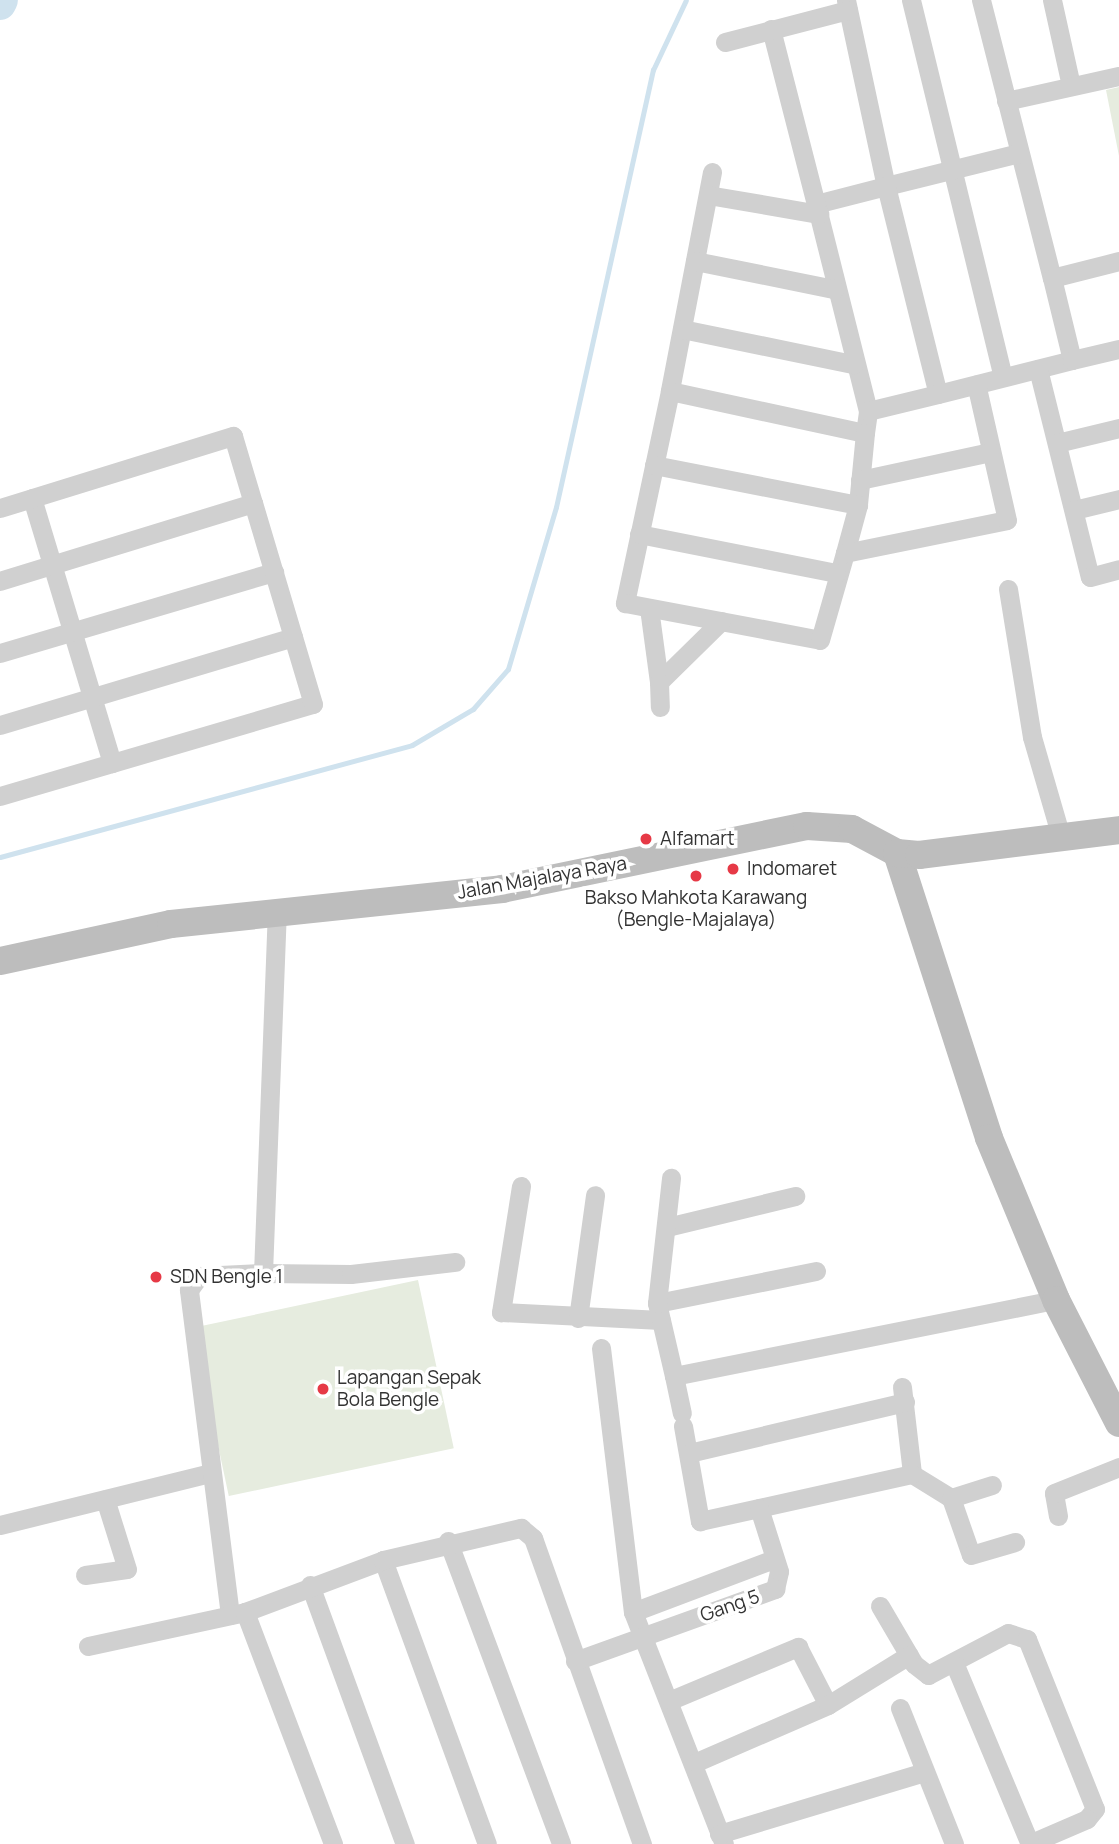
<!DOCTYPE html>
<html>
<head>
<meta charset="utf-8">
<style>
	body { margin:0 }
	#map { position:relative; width:1119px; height:1844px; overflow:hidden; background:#fff; font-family:Manrope,sans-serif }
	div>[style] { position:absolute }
	.green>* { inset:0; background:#e6ecdf; transform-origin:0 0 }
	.stream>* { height:5px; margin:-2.5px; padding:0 2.5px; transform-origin:2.5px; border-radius:2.5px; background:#cfe2ee }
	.river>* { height:32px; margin:-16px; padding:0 16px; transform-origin:16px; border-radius:16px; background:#cfe2ee }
	.street>* { height:19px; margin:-9.5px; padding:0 9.5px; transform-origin:9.5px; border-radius:9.5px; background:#d0d0d0 }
	.secondary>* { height:28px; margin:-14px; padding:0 14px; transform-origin:14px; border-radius:14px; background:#bdbdbd }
	.dots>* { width:19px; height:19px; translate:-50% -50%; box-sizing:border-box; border:4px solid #fff; border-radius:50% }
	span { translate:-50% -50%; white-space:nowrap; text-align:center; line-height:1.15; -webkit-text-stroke:7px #fff; paint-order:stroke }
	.poi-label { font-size:19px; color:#333 }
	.left { translate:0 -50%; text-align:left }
	.street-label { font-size:19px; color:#333 }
</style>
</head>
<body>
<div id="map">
	<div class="green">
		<i style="clip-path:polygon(1119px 87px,1119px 156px,1106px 90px)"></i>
		<i style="left:418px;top:1280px;width:172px;height:230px;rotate:78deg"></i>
	</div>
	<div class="stream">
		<i style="left:0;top:857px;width:427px;rotate:-15.2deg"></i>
		<i style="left:412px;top:745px;width:71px;rotate:-30.5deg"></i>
		<i style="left:473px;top:709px;width:53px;rotate:-48.8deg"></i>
		<i style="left:508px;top:669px;width:169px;rotate:-73.5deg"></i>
		<i style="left:556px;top:507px;width:448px;rotate:-77.5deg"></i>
		<i style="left:653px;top:70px;width:77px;rotate:-64.8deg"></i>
	</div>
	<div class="river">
		<i style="left:0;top:4px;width:4px;rotate:-63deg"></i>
	</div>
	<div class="street">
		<i style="left:846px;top:0;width:190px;rotate:77.9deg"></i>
		<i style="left:886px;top:186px;width:72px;rotate:165.6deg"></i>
		<i style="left:816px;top:204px;width:213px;rotate:75.9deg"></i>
		<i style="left:911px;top:0;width:388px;rotate:76.3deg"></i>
		<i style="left:981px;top:0;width:287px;rotate:75.7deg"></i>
		<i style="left:1052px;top:278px;width:69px;rotate:-14.2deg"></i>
		<i style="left:1052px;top:0;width:88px;rotate:77.5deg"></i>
		<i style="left:771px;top:29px;width:181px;rotate:75.6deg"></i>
		<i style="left:725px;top:42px;width:127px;rotate:-14.6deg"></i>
		<i style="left:1006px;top:101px;width:116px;rotate:-12.5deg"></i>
		<i style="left:1019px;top:153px;width:137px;rotate:166.1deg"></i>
		<i style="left:886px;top:186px;width:214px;rotate:76deg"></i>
		<i style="left:938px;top:394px;width:138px;rotate:-14.2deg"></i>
		<i style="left:1072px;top:360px;width:84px;rotate:-103.7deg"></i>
		<i style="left:712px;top:172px;width:223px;rotate:100.9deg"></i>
		<i style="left:670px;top:391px;width:199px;rotate:12.2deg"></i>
		<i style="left:865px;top:433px;width:22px;rotate:-82deg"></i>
		<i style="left:868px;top:411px;width:72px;rotate:-13.7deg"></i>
		<i style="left:708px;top:195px;width:113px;rotate:9.7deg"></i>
		<i style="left:695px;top:261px;width:142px;rotate:11.4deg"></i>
		<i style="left:682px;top:329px;width:175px;rotate:11.6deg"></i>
		<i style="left:1072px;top:360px;width:48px;rotate:-13.2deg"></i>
		<i style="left:1038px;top:369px;width:214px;rotate:76deg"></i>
		<i style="left:1090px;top:577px;width:30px;rotate:-15deg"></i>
		<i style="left:670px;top:391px;width:217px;rotate:102deg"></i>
		<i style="left:625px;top:603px;width:198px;rotate:10.7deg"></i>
		<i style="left:820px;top:640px;width:91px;rotate:-74deg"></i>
		<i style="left:865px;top:433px;width:72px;rotate:95.6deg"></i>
		<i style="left:858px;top:505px;width:50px;rotate:105.2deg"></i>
		<i style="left:845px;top:553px;width:165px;rotate:-11.5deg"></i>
		<i style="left:1007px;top:520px;width:139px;rotate:-102.8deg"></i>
		<i style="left:1057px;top:443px;width:64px;rotate:-13.6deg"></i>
		<i style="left:654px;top:465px;width:208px;rotate:11.1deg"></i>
		<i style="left:860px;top:480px;width:134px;rotate:-12.1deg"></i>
		<i style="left:32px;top:498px;width:277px;rotate:73.2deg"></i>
		<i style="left:0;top:508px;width:244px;rotate:-17.2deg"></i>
		<i style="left:233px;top:436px;width:70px;rotate:73.4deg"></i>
		<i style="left:253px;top:503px;width:265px;rotate:162.9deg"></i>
		<i style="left:1074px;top:510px;width:46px;rotate:-13.7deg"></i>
		<i style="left:639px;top:534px;width:201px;rotate:11.2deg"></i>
		<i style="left:1008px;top:589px;width:150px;rotate:80.8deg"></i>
		<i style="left:1032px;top:737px;width:104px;rotate:73.8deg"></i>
		<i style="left:649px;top:608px;width:75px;rotate:82.3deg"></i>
		<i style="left:659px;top:682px;width:87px;rotate:-44.5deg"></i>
		<i style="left:0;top:653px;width:286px;rotate:-16.5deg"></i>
		<i style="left:659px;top:682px;width:25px;rotate:88deg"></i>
		<i style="left:0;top:725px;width:306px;rotate:-16.7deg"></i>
		<i style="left:0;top:796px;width:326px;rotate:-16.4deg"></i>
		<i style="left:313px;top:704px;width:210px;rotate:-106.6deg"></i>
		<i style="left:521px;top:1186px;width:128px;rotate:99deg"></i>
		<i style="left:501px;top:1312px;width:160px;rotate:2.9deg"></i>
		<i style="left:667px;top:1227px;width:132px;rotate:-13.6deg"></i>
		<i style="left:816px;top:1271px;width:162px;rotate:168.6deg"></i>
		<i style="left:657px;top:1303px;width:75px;rotate:76.9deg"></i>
		<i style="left:674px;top:1376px;width:389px;rotate:-11.3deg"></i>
		<i style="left:263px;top:1273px;width:88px;rotate:0.7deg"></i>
		<i style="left:351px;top:1274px;width:105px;rotate:-6.6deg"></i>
		<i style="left:657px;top:1303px;width:126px;rotate:-83.6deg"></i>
		<i style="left:578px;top:1318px;width:124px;rotate:-82.1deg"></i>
		<i style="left:601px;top:1348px;width:266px;rotate:83.1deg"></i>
		<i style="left:633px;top:1612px;width:249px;rotate:68.6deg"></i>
		<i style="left:674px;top:1376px;width:38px;rotate:78deg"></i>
		<i style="left:902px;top:1387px;width:88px;rotate:83.4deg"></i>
		<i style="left:912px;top:1474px;width:46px;rotate:31.6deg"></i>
		<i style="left:951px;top:1498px;width:43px;rotate:-17.6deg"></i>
		<i style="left:683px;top:1426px;width:97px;rotate:79.9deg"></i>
		<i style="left:700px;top:1521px;width:217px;rotate:-12.5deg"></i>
		<i style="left:689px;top:1453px;width:222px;rotate:-13.3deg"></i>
		<i style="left:951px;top:1498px;width:60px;rotate:70.7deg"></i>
		<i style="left:971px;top:1555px;width:46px;rotate:-16.5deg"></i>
		<i style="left:1058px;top:1516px;width:23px;rotate:-100deg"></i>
		<i style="left:1054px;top:1493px;width:70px;rotate:-21.8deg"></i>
		<i style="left:0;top:1525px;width:216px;rotate:-13.9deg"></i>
		<i style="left:448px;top:1541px;width:323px;rotate:69.5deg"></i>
		<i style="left:383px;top:1560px;width:302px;rotate:69.9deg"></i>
		<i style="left:85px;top:1575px;width:42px;rotate:-8.1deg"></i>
		<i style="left:127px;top:1569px;width:73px;rotate:-107.4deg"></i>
		<i style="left:310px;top:1585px;width:276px;rotate:69.9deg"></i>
		<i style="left:880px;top:1606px;width:67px;rotate:59.6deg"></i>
		<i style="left:914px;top:1664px;width:18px;rotate:38deg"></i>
		<i style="left:928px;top:1675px;width:90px;rotate:-27.7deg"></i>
		<i style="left:1008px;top:1633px;width:20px;rotate:18deg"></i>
		<i style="left:1027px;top:1639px;width:183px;rotate:68.2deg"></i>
		<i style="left:1095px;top:1809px;width:13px;rotate:129deg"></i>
		<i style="left:1087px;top:1819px;width:63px;rotate:156.7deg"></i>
		<i style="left:245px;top:1612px;width:248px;rotate:69.2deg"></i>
		<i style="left:633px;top:1612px;width:151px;rotate:-20.6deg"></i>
		<i style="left:230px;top:1615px;width:328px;rotate:-97.2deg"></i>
		<i style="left:189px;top:1290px;width:17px;rotate:-54deg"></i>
		<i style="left:199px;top:1276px;width:64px;rotate:-2.7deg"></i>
		<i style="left:263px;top:1273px;width:363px;rotate:-87.8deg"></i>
		<i style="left:88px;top:1646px;width:161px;rotate:-12.2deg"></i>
		<i style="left:245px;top:1612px;width:147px;rotate:-20.6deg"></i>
		<i style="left:383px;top:1560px;width:142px;rotate:-13.1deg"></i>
		<i style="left:521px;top:1528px;width:16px;rotate:40deg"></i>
		<i style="left:533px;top:1538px;width:325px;rotate:70.4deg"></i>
		<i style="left:575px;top:1661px;width:213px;rotate:-19.8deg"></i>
		<i style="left:775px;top:1589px;width:18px;rotate:-77deg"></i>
		<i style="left:779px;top:1571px;width:66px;rotate:-107.6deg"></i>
		<i style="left:955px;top:1665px;width:194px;rotate:67.3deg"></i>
		<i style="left:671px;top:1700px;width:138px;rotate:-22.7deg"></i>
		<i style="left:798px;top:1647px;width:65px;rotate:62.7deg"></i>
		<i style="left:828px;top:1705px;width:144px;rotate:156.6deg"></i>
		<i style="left:828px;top:1705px;width:95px;rotate:-31.7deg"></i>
		<i style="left:900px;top:1708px;width:146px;rotate:68.3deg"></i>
		<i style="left:719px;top:1834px;width:215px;rotate:-16.8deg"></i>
	</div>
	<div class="secondary">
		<i style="left:897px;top:853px;width:299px;rotate:72.1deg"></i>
		<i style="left:989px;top:1138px;width:175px;rotate:67.5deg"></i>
		<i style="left:1056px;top:1300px;width:138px;rotate:62.9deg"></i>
		<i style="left:0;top:961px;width:175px;rotate:-12.2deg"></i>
		<i style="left:171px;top:924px;width:333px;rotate:-6deg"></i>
		<i style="left:502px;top:889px;width:311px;rotate:-11.7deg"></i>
		<i style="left:807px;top:826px;width:45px;rotate:3.8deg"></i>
		<i style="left:852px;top:829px;width:51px;rotate:28.1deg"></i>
		<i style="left:897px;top:853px;width:22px;rotate:5deg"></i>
		<i style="left:919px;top:855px;width:202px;rotate:-7.1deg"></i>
	</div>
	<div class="dots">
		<i style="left:646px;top:839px;background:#e63946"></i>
		<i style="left:733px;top:869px;background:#e63946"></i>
		<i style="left:696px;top:876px;background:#e63946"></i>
		<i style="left:156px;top:1277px;background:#e63946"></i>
		<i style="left:323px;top:1389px;background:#e63946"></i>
	</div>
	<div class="poi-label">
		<span class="left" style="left:660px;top:839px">Alfamart</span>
		<span class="left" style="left:747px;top:869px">Indomaret</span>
		<span style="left:696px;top:909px">Bakso Mahkota Karawang<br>(Bengle-Majalaya)</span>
		<span class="left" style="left:170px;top:1277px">SDN Bengle 1</span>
		<span class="left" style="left:337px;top:1389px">Lapangan Sepak<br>Bola Bengle</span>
	</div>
	<div class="street-label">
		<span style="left:542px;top:878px;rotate:-10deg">Jalan Majalaya Raya</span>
		<span style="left:730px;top:1606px;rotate:-19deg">Gang 5</span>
	</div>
</div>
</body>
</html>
